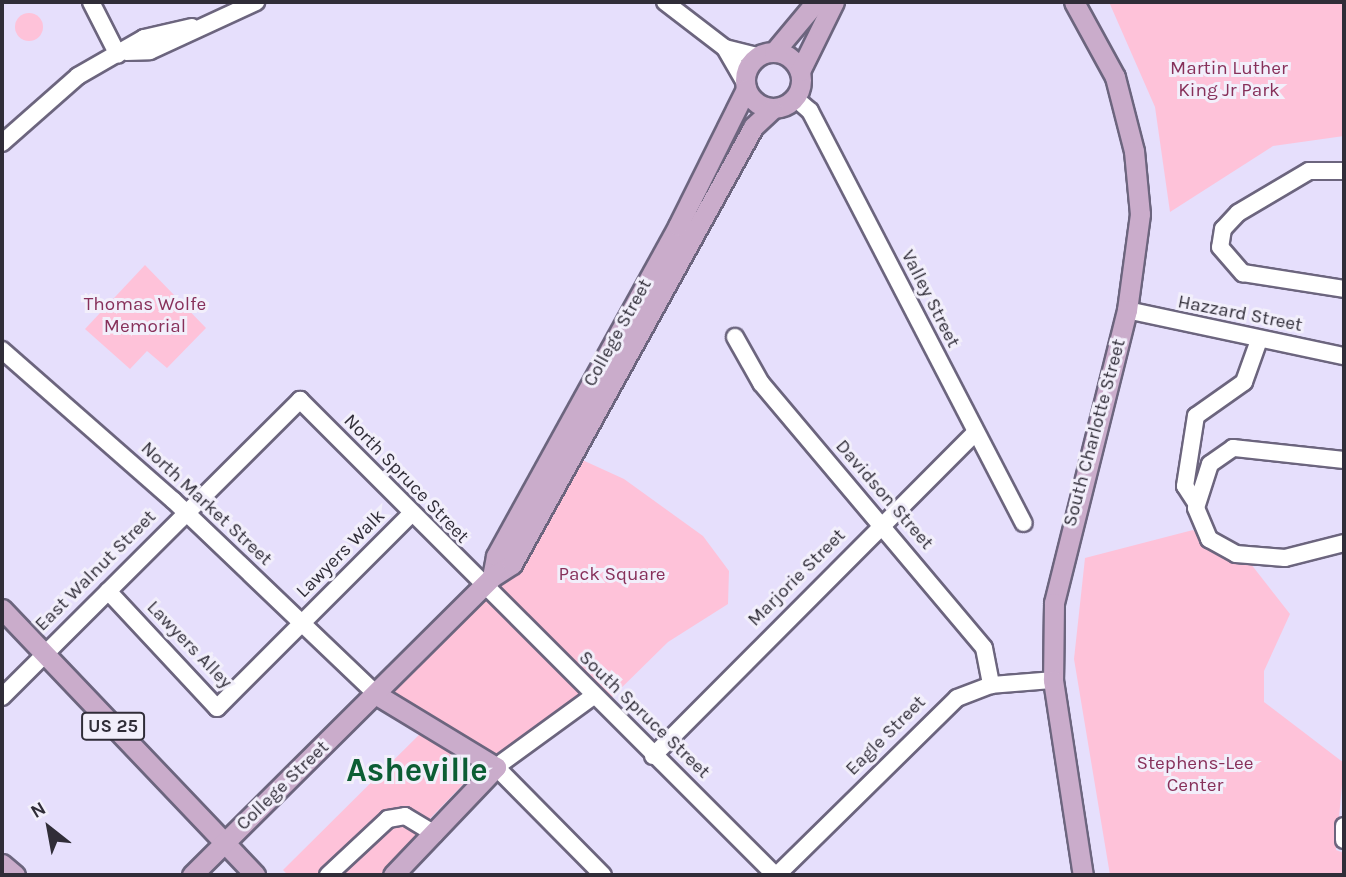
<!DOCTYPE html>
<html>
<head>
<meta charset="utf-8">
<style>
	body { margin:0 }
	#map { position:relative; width:1346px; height:877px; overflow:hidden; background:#e6dffc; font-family:Karla,sans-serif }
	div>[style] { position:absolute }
	.green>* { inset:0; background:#fec2d9 }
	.round { border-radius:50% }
	.roads { filter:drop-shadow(2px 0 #6c657e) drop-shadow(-2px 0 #6c657e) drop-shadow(0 2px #6c657e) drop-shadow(0 -2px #6c657e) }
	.minor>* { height:16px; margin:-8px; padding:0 8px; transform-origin:8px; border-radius:8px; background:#fff }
	.major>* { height:19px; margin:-9.5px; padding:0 9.5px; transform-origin:9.5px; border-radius:9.5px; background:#caaccb }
	.major>.ring { margin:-9.5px; padding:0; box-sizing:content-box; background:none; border:19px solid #caaccb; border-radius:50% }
	span { translate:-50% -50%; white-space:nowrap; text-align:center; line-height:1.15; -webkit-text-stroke:6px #f2effb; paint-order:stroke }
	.shield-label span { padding:2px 5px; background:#f2effb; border:2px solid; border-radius:5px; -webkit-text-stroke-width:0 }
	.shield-label { font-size:18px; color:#302d38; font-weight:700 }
	.park-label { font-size:19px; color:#87305a }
	.street-label { font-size:19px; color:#302d38 }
	.town-label { font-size:33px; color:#0c5d34; font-weight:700 }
	.frame { position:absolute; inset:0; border:4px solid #302d38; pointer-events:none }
	.north { position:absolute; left:14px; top:793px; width:70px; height:70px; -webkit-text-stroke:5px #f2effb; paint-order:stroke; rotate:329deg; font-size:19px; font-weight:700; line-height:28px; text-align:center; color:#302d38 }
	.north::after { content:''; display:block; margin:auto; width:24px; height:32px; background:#302d38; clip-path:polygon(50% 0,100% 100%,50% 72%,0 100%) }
</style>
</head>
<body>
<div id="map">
	<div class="green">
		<i style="clip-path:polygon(1109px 2px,1344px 2px,1344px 136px,1273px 146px,1170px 212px,1155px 107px)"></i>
		<i class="round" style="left:15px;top:13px;width:28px;height:28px"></i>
		<i style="clip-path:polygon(145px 265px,206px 328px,167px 368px,147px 351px,130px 369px,85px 329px)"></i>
		<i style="clip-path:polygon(578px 458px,624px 479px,703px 536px,729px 571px,728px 604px,668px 642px,607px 702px,594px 688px,477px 770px,416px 833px,418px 839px,385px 875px,288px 875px,283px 870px,436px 718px,393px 691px,521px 565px)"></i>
		<i style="clip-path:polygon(1193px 530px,1210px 548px,1247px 559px,1290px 614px,1264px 671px,1264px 702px,1344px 763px,1336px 850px,1344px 853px,1344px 875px,1110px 875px,1074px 659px,1085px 558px)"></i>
	</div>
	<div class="roads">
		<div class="minor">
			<i style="left:91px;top:2px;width:59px;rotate:63deg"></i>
			<i style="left:665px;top:2px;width:76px;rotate:37.5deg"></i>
			<i style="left:725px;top:48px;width:34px;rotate:14deg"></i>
			<i style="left:725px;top:48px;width:39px;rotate:60deg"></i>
			<i style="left:126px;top:52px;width:24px;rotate:-2deg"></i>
			<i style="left:150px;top:51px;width:117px;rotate:-24.8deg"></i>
			<i style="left:795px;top:98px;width:20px;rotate:41deg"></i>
			<i style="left:810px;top:111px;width:464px;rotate:62.6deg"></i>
			<i style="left:2px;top:143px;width:101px;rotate:-41.4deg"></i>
			<i style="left:78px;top:76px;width:76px;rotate:-29.9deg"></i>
			<i style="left:144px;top:38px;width:49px;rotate:-12.9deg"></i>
			<i style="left:1344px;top:171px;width:35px;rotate:180deg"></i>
			<i style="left:1309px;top:171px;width:82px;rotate:149.4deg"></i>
			<i style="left:1238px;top:213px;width:22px;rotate:133deg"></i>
			<i style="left:1223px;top:229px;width:18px;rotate:99deg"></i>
			<i style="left:1220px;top:247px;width:35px;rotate:49deg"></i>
			<i style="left:1243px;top:273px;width:102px;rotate:9deg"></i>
			<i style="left:1127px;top:310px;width:222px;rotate:12deg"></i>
			<i style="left:735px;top:337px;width:53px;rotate:60.5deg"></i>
			<i style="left:761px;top:383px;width:346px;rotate:49.9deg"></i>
			<i style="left:984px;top:648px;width:38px;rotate:79deg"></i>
			<i style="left:2px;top:350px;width:227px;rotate:41.3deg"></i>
			<i style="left:173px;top:500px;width:282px;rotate:43.7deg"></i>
			<i style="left:1344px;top:460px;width:112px;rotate:-173.8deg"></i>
			<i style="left:1233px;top:448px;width:28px;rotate:145deg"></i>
			<i style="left:1210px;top:464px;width:46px;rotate:107.7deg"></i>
			<i style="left:1196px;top:508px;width:34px;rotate:67deg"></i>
			<i style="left:1209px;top:539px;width:31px;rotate:29deg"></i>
			<i style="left:1236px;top:554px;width:49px;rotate:4.7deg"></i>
			<i style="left:1285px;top:558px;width:61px;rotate:-14.3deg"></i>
			<i style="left:1196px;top:503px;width:20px;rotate:-123deg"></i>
			<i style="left:1185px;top:486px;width:71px;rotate:-81.1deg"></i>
			<i style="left:1196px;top:416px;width:59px;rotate:-35.3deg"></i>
			<i style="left:1244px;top:382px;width:45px;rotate:-70.3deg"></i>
			<i style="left:108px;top:591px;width:160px;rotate:47deg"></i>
			<i style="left:217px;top:708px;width:274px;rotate:-45deg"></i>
			<i style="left:2px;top:697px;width:421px;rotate:-44.9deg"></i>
			<i style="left:300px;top:400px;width:672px;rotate:45deg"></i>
			<i style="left:592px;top:697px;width:119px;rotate:143.9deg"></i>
			<i style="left:496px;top:767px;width:152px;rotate:45.3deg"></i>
			<i style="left:653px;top:756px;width:456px;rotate:-45.1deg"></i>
			<i style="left:1344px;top:826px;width:14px;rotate:90deg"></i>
			<i style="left:328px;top:875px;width:82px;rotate:-43deg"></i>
			<i style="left:388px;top:819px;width:17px;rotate:-10deg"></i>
			<i style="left:405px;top:816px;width:35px;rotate:31deg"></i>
			<i style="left:777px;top:875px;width:252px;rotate:-44.5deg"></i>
			<i style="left:957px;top:698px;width:36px;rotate:-21deg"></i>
			<i style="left:991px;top:685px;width:62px;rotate:-4.6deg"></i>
		</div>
		<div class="major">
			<i style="left:1074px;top:2px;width:85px;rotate:61.3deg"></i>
			<i style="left:1115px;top:77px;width:76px;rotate:75.6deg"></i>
			<i style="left:1134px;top:151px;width:63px;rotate:84.6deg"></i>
			<i style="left:1140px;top:214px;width:97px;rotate:97.7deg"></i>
			<i style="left:1127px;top:310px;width:302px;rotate:104deg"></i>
			<i style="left:1054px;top:603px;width:77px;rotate:90.7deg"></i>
			<i style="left:1053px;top:680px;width:197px;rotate:81.3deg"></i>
			<i class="ring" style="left:745px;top:52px;width:37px;height:37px"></i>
			<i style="left:774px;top:52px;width:65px;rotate:-50deg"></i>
			<i style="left:800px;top:71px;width:77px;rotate:-63.8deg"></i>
			<i style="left:492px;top:577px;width:21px;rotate:-79deg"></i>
			<i style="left:496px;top:556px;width:377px;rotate:-61.1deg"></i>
			<i style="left:678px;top:226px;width:153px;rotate:-63.6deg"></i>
			<i style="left:2px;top:609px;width:367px;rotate:46.4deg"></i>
			<i style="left:377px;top:695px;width:139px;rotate:31.2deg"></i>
			<i style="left:496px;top:767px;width:149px;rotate:133.6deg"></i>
			<i style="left:2px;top:864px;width:17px;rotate:40deg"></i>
			<i style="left:192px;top:875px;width:423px;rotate:-44.8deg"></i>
			<i style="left:492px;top:577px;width:24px;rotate:-33deg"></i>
			<i style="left:512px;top:564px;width:499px;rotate:-61.1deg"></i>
			<i style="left:753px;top:127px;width:26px;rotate:-43deg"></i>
		</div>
	</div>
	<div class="shield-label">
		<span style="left:113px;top:726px">US 25</span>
	</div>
	<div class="park-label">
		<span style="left:1229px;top:80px">Martin Luther<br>King Jr Park</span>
		<span style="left:145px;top:316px">Thomas Wolfe<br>Memorial</span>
		<span style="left:612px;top:575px">Pack Square</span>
		<span style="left:1195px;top:775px">Stephens-Lee<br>Center</span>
	</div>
	<div class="street-label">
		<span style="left:930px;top:299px;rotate:63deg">Valley Street</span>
		<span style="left:1240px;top:314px;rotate:11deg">Hazzard Street</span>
		<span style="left:618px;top:333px;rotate:-61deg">College Street</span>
		<span style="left:1095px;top:433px;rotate:-75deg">South Charlotte Street</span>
		<span style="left:406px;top:479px;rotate:46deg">North Spruce Street</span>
		<span style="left:884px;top:495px;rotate:49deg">Davidson Street</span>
		<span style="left:206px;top:504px;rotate:43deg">North Market Street</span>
		<span style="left:341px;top:554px;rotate:-45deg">Lawyers Walk</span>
		<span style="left:96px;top:571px;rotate:-45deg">East Walnut Street</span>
		<span style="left:797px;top:578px;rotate:-45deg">Marjorie Street</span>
		<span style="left:189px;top:645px;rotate:46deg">Lawyers Alley</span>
		<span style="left:644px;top:715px;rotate:44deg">South Spruce Street</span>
		<span style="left:886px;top:736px;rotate:-45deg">Eagle Street</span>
		<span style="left:283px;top:786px;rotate:-44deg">College Street</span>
	</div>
	<div class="town-label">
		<span style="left:417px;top:771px">Asheville</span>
	</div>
	<div class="frame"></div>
	<div class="north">N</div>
</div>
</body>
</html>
